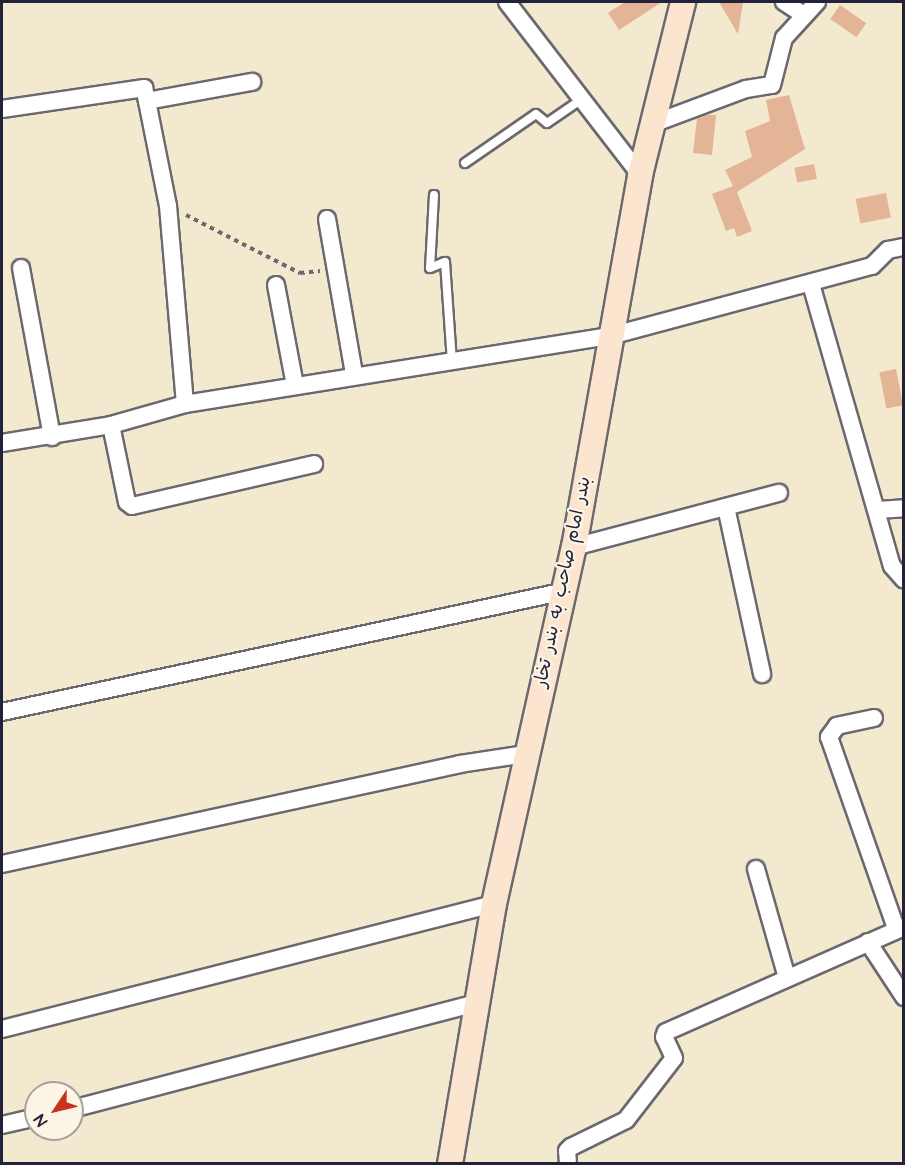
<!DOCTYPE html>
<html>
<head>
<meta charset="utf-8">
<style>
	body { margin:0 }
	#map { position:relative; width:905px; height:1165px; overflow:hidden; background:#f3e9cf; font-family:"Architects Daughter","Playpen Sans Arabic",sans-serif }
	div>[style] { position:absolute }
	.building>* { inset:0; background:#e3b496; transform-origin:0 0 }
	.path>* { height:4px; margin-top:-2px; transform-origin:0; background:repeating-linear-gradient(90deg,#6b686f 0 4.5px,transparent 0 9px) }
	.roads { filter:drop-shadow(2px 0 #6b686f) drop-shadow(-2px 0 #6b686f) drop-shadow(0 2px #6b686f) drop-shadow(0 -2px #6b686f) }
	.service>* { height:8px; margin:-4px; padding:0 4px; transform-origin:4px; border-radius:4px; background:#fff }
	.minor>* { height:16px; margin:-8px; padding:0 8px; transform-origin:8px; border-radius:8px; background:#fff }
	.secondary>* { height:24px; margin:-12px; padding:0 12px; transform-origin:12px; border-radius:12px; background:#fce5cf }
	span { translate:-50% -50%; white-space:nowrap; text-align:center; line-height:1.15; -webkit-text-stroke:4.5px #fcf5e5; paint-order:stroke }
	.street-label { font-size:18px; color:#22223b }
	.frame { position:absolute; inset:0; border:3px solid #22223b; pointer-events:none }
	.north { position:absolute; left:24px; top:1081px; width:60px; height:60px; box-sizing:border-box; background:#fcf5e5; border:2px solid #a5a1a1; border-radius:50%; rotate:235deg; font-size:16px; font-weight:700; line-height:24px; text-align:center; color:#22223b }
	.north::after { content:''; display:block; margin:auto; width:21px; height:27px; background:#c8321e; clip-path:polygon(50% 0,100% 100%,50% 72%,0 100%) }
</style>
</head>
<body>
<div id="map">
	<div class="building">
		<i style="clip-path:polygon(625px 2px,662px 2px,619px 30px,608px 13px)"></i>
		<i style="clip-path:polygon(719px 2px,743px 2px,738px 34px)"></i>
		<i style="left:840px;top:5px;width:32px;height:17px;rotate:35deg"></i>
		<i style="clip-path:polygon(789px 95px,805px 149px,737px 192px,752px 231px,737px 237px,734px 228px,726px 231px,712px 194px,733px 186px,725px 170px,752px 157px,745px 131px,770px 121px,766px 100px)"></i>
		<i style="clip-path:polygon(707px 115px,716px 115px,712px 155px,693px 153px,697px 119px)"></i>
		<i style="left:814px;top:164px;width:15px;height:20px;rotate:79deg"></i>
		<i style="left:886px;top:193px;width:25px;height:31px;rotate:79deg"></i>
		<i style="left:896px;top:369px;width:37px;height:17px;rotate:79deg"></i>
	</div>
	<div class="path">
		<i style="left:186px;top:215px;width:128px;rotate:27deg"></i>
		<i style="left:300px;top:273px;width:20px;rotate:-6deg"></i>
	</div>
	<div class="roads">
		<div class="service">
			<i style="left:465px;top:163px;width:86px;rotate:-34.6deg"></i>
			<i style="left:536px;top:114px;width:14px;rotate:39deg"></i>
			<i style="left:547px;top:123px;width:42px;rotate:-34.4deg"></i>
			<i style="left:434px;top:195px;width:73px;rotate:93.1deg"></i>
			<i style="left:430px;top:268px;width:16px;rotate:-22deg"></i>
			<i style="left:445px;top:262px;width:99px;rotate:86deg"></i>
		</div>
		<div class="minor">
			<i style="left:507px;top:2px;width:218px;rotate:52.4deg"></i>
			<i style="left:784px;top:2px;width:24px;rotate:33deg"></i>
			<i style="left:2px;top:109px;width:144px;rotate:-8.4deg"></i>
			<i style="left:144px;top:88px;width:13px;rotate:77deg"></i>
			<i style="left:655px;top:123px;width:97px;rotate:-20.5deg"></i>
			<i style="left:746px;top:89px;width:26px;rotate:-9deg"></i>
			<i style="left:772px;top:85px;width:49px;rotate:-75.7deg"></i>
			<i style="left:784px;top:38px;width:49px;rotate:-47.5deg"></i>
			<i style="left:327px;top:219px;width:157px;rotate:80.1deg"></i>
			<i style="left:21px;top:268px;width:172px;rotate:79.6deg"></i>
			<i style="left:811px;top:284px;width:293px;rotate:74deg"></i>
			<i style="left:892px;top:566px;width:18px;rotate:49deg"></i>
			<i style="left:276px;top:285px;width:103px;rotate:79.3deg"></i>
			<i style="left:185px;top:404px;width:199px;rotate:-94.9deg"></i>
			<i style="left:168px;top:206px;width:107px;rotate:-101.3deg"></i>
			<i style="left:147px;top:101px;width:107px;rotate:-10.3deg"></i>
			<i style="left:111px;top:425px;width:79px;rotate:78.3deg"></i>
			<i style="left:127px;top:502px;width:6px;rotate:39deg"></i>
			<i style="left:132px;top:506px;width:187px;rotate:-13deg"></i>
			<i style="left:2px;top:443px;width:110px;rotate:-9.4deg"></i>
			<i style="left:111px;top:425px;width:77px;rotate:-15.8deg"></i>
			<i style="left:185px;top:404px;width:435px;rotate:-9.1deg"></i>
			<i style="left:614px;top:335px;width:267px;rotate:-15deg"></i>
			<i style="left:872px;top:266px;width:23px;rotate:-45deg"></i>
			<i style="left:888px;top:250px;width:16px;rotate:-11deg"></i>
			<i style="left:726px;top:507px;width:171px;rotate:77.8deg"></i>
			<i style="left:878px;top:510px;width:26px;rotate:-4deg"></i>
			<i style="left:574px;top:547px;width:212px;rotate:-14.8deg"></i>
			<i style="left:2px;top:712px;width:572px;rotate:-12.12deg"></i>
			<i style="left:874px;top:718px;width:38px;rotate:168deg"></i>
			<i style="left:837px;top:726px;width:14px;rotate:126deg"></i>
			<i style="left:829px;top:737px;width:202px;rotate:70.7deg"></i>
			<i style="left:2px;top:864px;width:469px;rotate:-12.3deg"></i>
			<i style="left:460px;top:764px;width:67px;rotate:-8.6deg"></i>
			<i style="left:756px;top:869px;width:113px;rotate:74.1deg"></i>
			<i style="left:868px;top:942px;width:66px;rotate:56.8deg"></i>
			<i style="left:2px;top:1029px;width:508px;rotate:-14.26deg"></i>
			<i style="left:72px;top:1109px;width:421px;rotate:-14.7deg"></i>
			<i style="left:2px;top:1125px;width:35px;rotate:-13deg"></i>
			<i style="left:568px;top:1164px;width:13px;rotate:-94deg"></i>
			<i style="left:567px;top:1151px;width:6px;rotate:-45deg"></i>
			<i style="left:571px;top:1147px;width:61px;rotate:-26.1deg"></i>
			<i style="left:626px;top:1120px;width:78px;rotate:-52.3deg"></i>
			<i style="left:674px;top:1058px;width:23px;rotate:-115deg"></i>
			<i style="left:664px;top:1037px;width:5px;rotate:-68deg"></i>
			<i style="left:666px;top:1032px;width:260px;rotate:-23.8deg"></i>
		</div>
		<div class="secondary">
			<i style="left:450px;top:1164px;width:264px;rotate:-80.4deg"></i>
			<i style="left:494px;top:904px;width:366px;rotate:-77.4deg"></i>
			<i style="left:574px;top:547px;width:378px;rotate:-79.9deg"></i>
			<i style="left:640px;top:175px;width:178px;rotate:-76deg"></i>
		</div>
	</div>
	<div class="street-label">
		<span style="left:563px;top:582px;rotate:-78deg">بندر امام صاحب به بندر تخار</span>
	</div>
	<div class="frame"></div>
	<div class="north">N</div>
</div>
</body>
</html>
